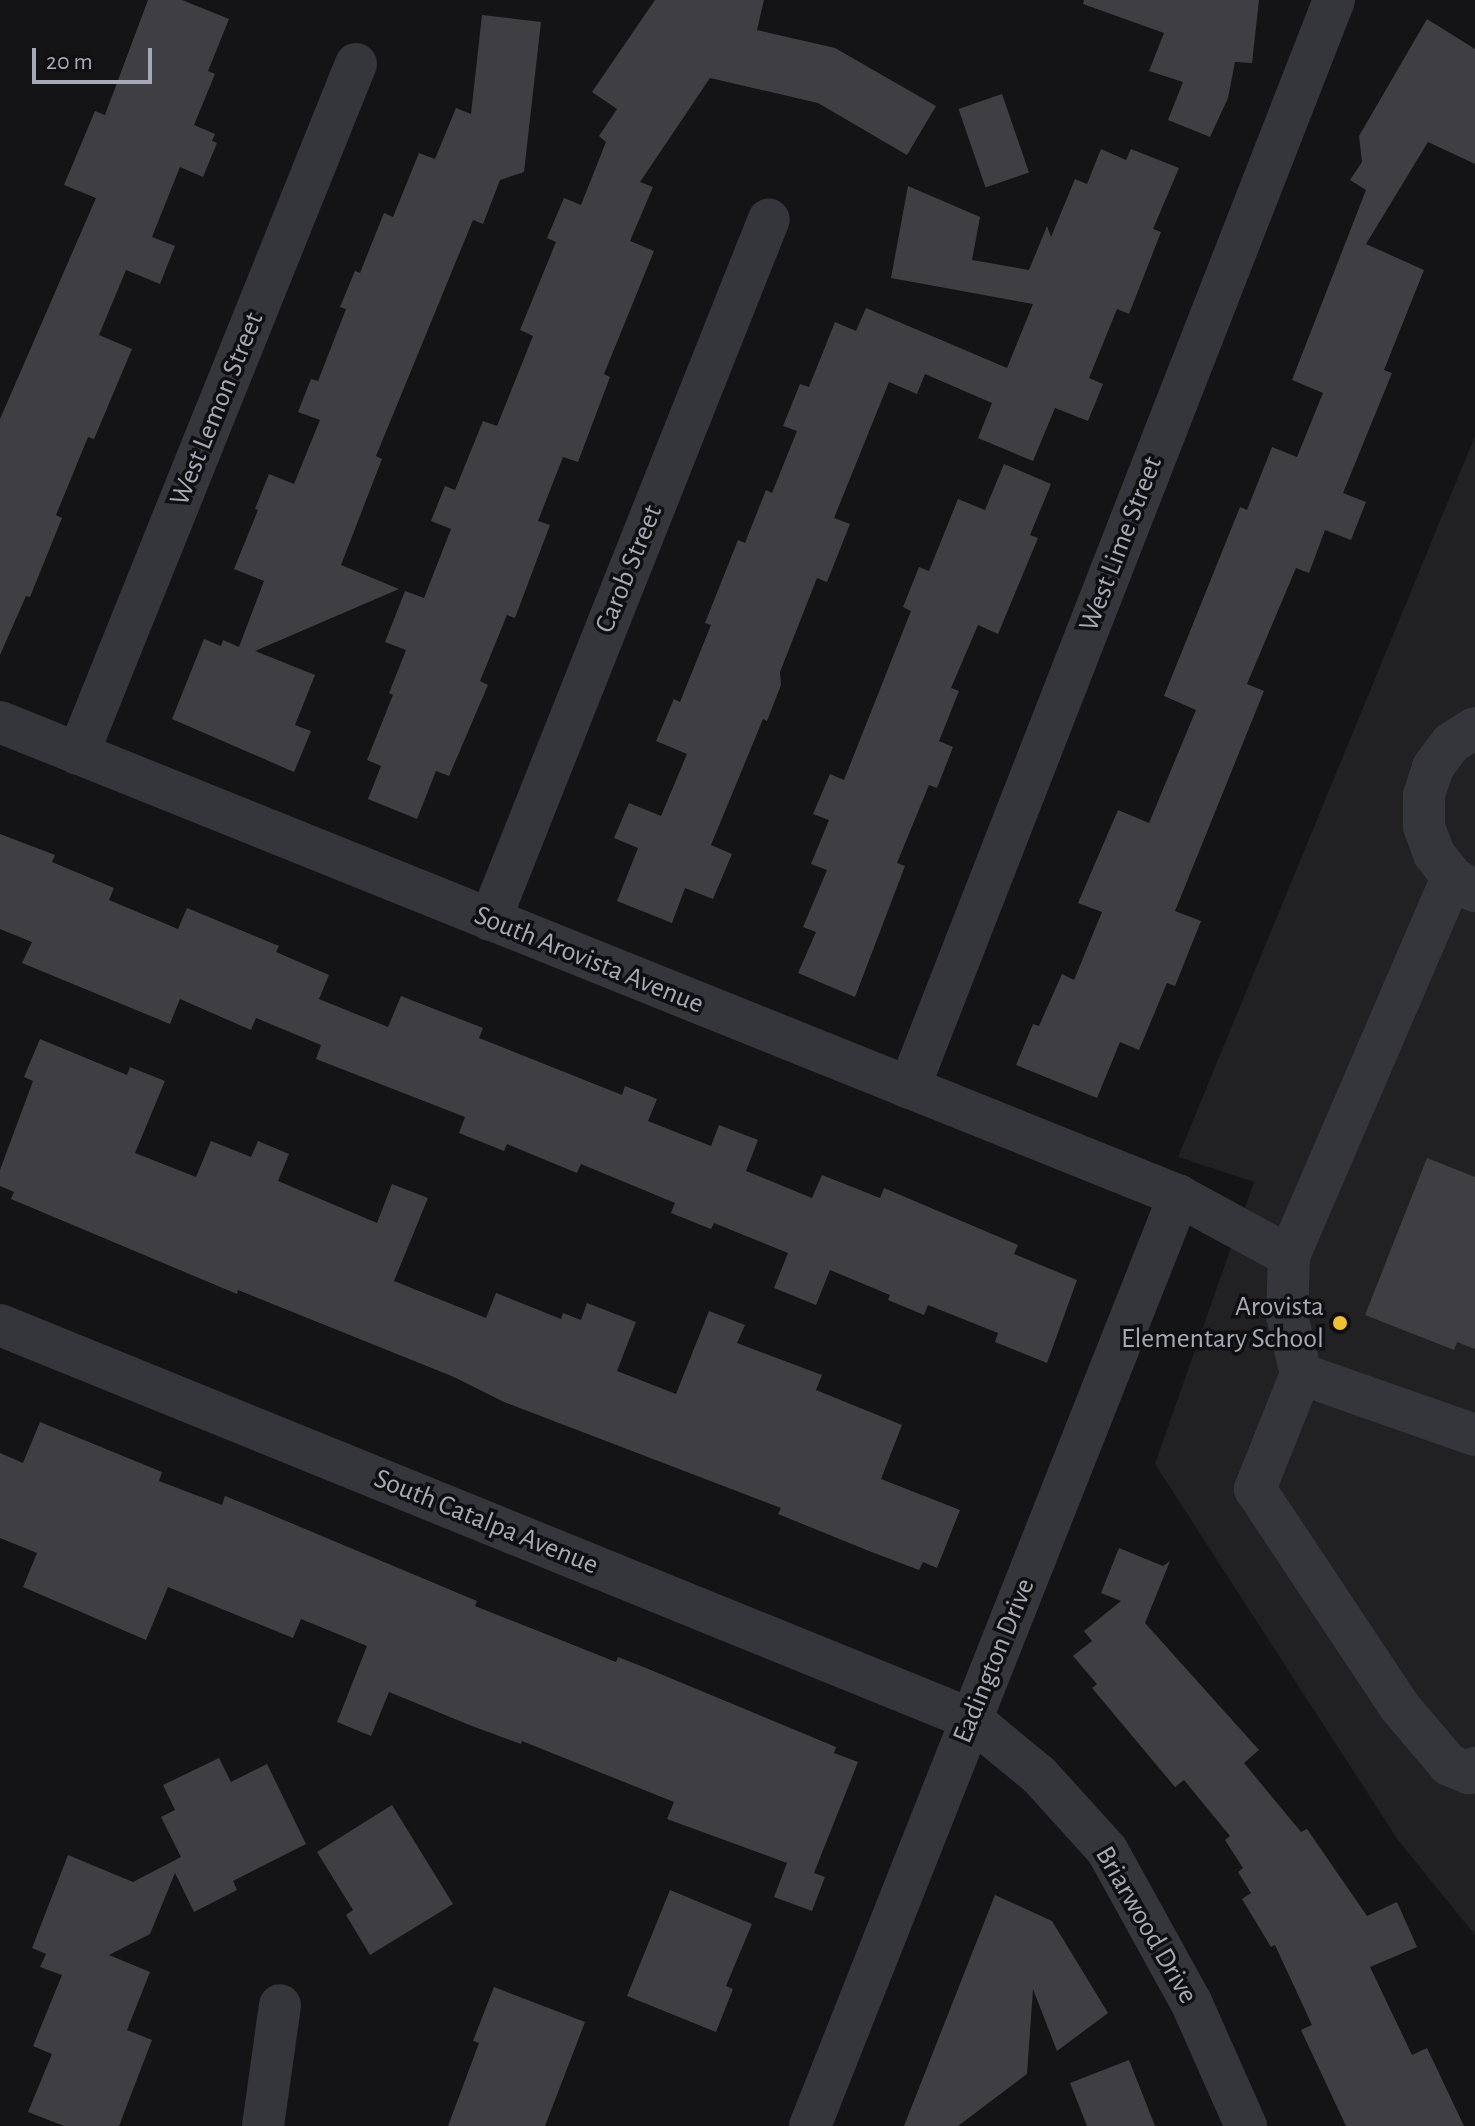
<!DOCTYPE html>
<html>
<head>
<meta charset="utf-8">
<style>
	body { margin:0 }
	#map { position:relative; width:1475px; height:2126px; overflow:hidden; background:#141416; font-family:"Alegreya Sans",sans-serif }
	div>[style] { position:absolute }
	.built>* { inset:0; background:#212023 }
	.building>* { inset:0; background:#3f3f43; transform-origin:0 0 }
	.minor>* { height:42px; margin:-21px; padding:0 21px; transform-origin:21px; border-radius:21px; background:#35363b }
	.dots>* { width:22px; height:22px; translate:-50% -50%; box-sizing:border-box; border:4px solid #0f0f11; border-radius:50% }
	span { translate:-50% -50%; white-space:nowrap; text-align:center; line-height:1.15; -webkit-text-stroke:7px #0f0f11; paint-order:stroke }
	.street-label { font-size:28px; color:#a6aab6 }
	.poi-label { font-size:28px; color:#a6aab6 }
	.right { translate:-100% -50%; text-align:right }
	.scale { position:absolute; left:32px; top:48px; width:120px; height:36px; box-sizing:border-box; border:4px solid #a6aab6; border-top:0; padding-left:10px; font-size:24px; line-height:28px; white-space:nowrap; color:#a6aab6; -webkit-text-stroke:6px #0f0f11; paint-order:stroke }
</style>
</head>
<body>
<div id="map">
	<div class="built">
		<i style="clip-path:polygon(1475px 436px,1475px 1935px,1398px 1840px,1155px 1464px,1254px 1182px,1178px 1157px)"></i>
	</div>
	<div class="building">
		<i style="clip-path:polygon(148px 0,182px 0,229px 19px,208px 71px,215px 74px,194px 125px,215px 134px,212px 141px,217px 143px,203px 177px,180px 167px,152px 237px,175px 246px,160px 284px,126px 270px,99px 335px,132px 349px,94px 439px,88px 437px,56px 515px,62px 518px,30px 597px,26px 596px,0 655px,0 419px,96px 198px,64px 185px,95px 111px,105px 115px)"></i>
		<i style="clip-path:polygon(655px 0,764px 0,757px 30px,835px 48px,936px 106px,907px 155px,818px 103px,710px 78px,640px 182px,653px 187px,630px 241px,654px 251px,604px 374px,610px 377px,578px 462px,563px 457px,538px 521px,550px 525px,515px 618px,507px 615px,480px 681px,488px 685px,449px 776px,436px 771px,417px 819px,368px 799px,381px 766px,367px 760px,393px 695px,389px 693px,406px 650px,385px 642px,405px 591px,424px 598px,451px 529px,431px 521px,445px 486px,455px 490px,483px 421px,497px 426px,533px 336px,520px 330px,556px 242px,547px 238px,564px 198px,581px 205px,606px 142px,599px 136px,617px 109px,592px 92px)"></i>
		<i style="clip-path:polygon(1084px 0,1259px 0,1252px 63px,1235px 62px,1228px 98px,1210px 137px,1168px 120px,1183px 82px,1149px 71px,1164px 33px,1083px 4px)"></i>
		<i style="clip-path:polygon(482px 15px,541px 22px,524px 172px,500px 180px,483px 224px,473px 220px,376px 456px,382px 459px,341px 565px,399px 589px,255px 651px,315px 675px,295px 725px,311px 731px,294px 772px,172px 719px,204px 639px,221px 646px,223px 640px,239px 647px,264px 581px,234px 569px,258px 510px,255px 509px,269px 474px,294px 484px,320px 420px,298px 412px,311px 379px,318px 381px,346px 309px,340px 307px,355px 271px,360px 273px,384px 213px,393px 217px,419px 153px,435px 159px,456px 108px,471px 114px)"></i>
		<i style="clip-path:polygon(1427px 19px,1475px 49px,1475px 164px,1428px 142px,1366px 244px,1424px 270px,1384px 370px,1392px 373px,1343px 493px,1366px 502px,1351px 540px,1325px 530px,1309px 573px,1296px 568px,1247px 684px,1264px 691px,1175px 911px,1201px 921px,1175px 986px,1167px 983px,1139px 1050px,1120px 1042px,1097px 1098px,1016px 1065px,1033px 1024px,1039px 1026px,1062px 974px,1074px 980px,1102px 912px,1078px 903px,1118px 810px,1149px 823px,1196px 710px,1164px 696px,1240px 507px,1247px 510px,1272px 447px,1297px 457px,1323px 393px,1292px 380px,1366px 190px,1350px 180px,1362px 162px,1359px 136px)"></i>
		<i style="left:1002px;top:94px;width:83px;height:46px;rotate:71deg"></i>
		<i style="clip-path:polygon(1101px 149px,1126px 160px,1131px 149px,1179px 168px,1153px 229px,1161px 232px,1129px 314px,1117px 309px,1089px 378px,1103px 384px,1088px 421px,1055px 408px,1033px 461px,978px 438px,992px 403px,925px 374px,917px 394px,889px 382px,834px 518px,850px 524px,827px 582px,817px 578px,780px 672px,781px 685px,767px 721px,763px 719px,711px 845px,732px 854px,713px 899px,685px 888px,672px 923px,617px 901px,638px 848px,614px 838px,629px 803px,661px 816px,687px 754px,656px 741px,674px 699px,680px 702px,711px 625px,705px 623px,738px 540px,745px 543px,766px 490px,772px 493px,797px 431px,783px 426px,800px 384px,809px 387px,835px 322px,856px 331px,866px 308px,1007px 368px,1033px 304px,891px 278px,908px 186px,980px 217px,972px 260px,1029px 270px,1047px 226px,1051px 237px,1075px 179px,1087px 184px)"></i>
		<i style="clip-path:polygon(1004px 464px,1051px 484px,1030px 535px,1038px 538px,998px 634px,978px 625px,951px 688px,959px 691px,939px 741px,953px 747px,937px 788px,929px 785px,897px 863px,905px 866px,855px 997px,798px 973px,816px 932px,803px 927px,827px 870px,811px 864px,829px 820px,813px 814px,830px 774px,844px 780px,911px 611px,903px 607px,919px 567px,929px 571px,958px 499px,985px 510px)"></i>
		<i style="clip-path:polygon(0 834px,55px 855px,52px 862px,114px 888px,109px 900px,178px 929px,187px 908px,279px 946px,276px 952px,329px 975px,319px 999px,388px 1027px,401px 996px,483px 1028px,479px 1038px,622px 1095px,625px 1086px,657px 1099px,648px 1121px,711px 1146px,719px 1125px,758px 1140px,746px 1171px,812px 1198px,822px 1175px,880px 1198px,884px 1188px,1018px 1245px,1014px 1254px,1077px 1280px,1047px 1363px,995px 1342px,998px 1333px,928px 1305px,924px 1315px,888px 1300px,890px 1295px,830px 1270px,816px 1305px,774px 1288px,788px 1253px,714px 1223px,711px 1229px,671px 1213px,675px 1203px,581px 1164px,577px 1173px,507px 1144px,504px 1151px,459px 1133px,465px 1117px,316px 1059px,321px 1045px,256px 1018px,251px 1030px,180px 999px,170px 1024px,22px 963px,32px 942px,0 929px)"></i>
		<i style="clip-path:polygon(40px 1039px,127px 1075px,130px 1067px,165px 1081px,135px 1153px,196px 1177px,211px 1141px,251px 1157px,258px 1141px,289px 1154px,278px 1181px,377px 1223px,392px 1184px,428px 1198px,394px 1281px,486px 1318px,496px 1293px,561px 1319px,563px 1313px,581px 1320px,587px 1303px,636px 1322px,617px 1371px,676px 1394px,709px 1311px,745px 1325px,737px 1343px,822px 1375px,816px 1390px,902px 1425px,881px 1479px,960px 1510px,937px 1568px,923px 1562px,919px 1570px,869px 1551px,778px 1514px,781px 1508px,504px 1402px,454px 1377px,238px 1290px,237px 1294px,11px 1199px,14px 1192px,0 1186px,0 1170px,33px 1081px,24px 1077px)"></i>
		<i style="clip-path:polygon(1427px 1158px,1475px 1177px,1475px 1349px,1457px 1342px,1454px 1350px,1365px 1315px)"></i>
		<i style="clip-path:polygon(40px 1422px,162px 1472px,159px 1481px,222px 1505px,225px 1496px,255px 1508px,477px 1601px,475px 1606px,616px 1662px,618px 1657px,646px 1668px,836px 1747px,834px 1753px,858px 1762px,814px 1873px,825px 1877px,812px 1911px,774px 1897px,787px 1863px,667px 1819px,674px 1802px,522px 1741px,521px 1744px,472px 1726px,389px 1692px,371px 1736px,337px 1722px,367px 1646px,301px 1619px,293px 1638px,168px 1587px,146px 1640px,23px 1587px,37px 1553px,0 1538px,0 1453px,23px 1463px)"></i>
		<i style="clip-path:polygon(1119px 1548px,1163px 1566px,1170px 1561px,1145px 1623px,1259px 1750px,1244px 1763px,1301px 1832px,1307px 1829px,1367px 1916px,1397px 1902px,1417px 1947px,1370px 1967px,1412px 2055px,1427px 2048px,1464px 2126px,1346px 2126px,1301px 2030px,1312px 2025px,1275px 1945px,1271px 1947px,1242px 1899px,1251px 1893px,1238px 1872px,1243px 1868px,1225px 1840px,1230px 1836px,1184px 1780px,1175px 1787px,1092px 1688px,1097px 1684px,1073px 1656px,1092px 1641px,1084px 1631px,1121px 1601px,1101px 1593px)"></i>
		<i style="clip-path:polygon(219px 1758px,231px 1782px,267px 1764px,306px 1844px,233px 1881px,237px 1890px,194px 1912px,175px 1873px,150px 1934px,109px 1955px,150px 1972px,127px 2030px,152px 2040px,119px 2126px,64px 2126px,28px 2112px,52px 2054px,33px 2046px,62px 1975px,40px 1967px,46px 1954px,32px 1948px,68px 1855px,133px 1882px,181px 1857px,161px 1817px,175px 1810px,163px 1785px)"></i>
		<i style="clip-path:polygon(392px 1805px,453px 1904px,370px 1955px,346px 1915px,353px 1910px,317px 1852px)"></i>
		<i style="clip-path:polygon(670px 1890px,752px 1924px,726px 1986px,733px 1989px,716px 2032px,627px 1996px)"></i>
		<i style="clip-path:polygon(995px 1895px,1052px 1921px,1108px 2013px,1057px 2051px,1033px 1989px,1027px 2074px,958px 2126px,904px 2126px)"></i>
		<i style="clip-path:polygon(494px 1987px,585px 2022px,545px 2126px,448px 2126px,479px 2043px,473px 2041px)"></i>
		<i style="clip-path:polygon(1129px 2060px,1155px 2126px,1087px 2126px,1070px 2083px)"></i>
	</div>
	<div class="minor">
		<i style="left:0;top:722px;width:1271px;rotate:21.9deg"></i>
		<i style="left:1179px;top:1196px;width:125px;rotate:28.6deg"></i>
		<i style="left:1289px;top:1256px;width:413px;rotate:-66.7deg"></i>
		<i style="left:78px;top:754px;width:744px;rotate:-68.06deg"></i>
		<i style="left:1474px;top:891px;width:26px;rotate:-148deg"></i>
		<i style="left:1452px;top:877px;width:29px;rotate:-128deg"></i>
		<i style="left:1434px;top:854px;width:30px;rotate:-110deg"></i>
		<i style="left:1424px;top:826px;width:31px;rotate:-90deg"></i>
		<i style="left:1424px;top:795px;width:29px;rotate:-72deg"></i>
		<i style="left:1433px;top:767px;width:30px;rotate:-53deg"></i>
		<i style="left:1451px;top:743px;width:28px;rotate:-32deg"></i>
		<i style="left:490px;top:920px;width:754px;rotate:-68.3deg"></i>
		<i style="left:909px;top:1088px;width:1168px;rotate:-68.66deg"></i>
		<i style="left:1289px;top:1256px;width:60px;rotate:91.9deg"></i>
		<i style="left:1287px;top:1316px;width:60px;rotate:76.4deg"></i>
		<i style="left:1301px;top:1374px;width:124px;rotate:111.8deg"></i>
		<i style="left:1255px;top:1489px;width:260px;rotate:56.4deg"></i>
		<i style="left:1399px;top:1706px;width:77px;rotate:49.7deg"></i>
		<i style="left:1449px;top:1765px;width:22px;rotate:22deg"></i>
		<i style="left:1469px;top:1773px;width:8px;rotate:-40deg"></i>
		<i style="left:0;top:1325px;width:1048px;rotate:22.09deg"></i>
		<i style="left:971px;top:1719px;width:88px;rotate:39.5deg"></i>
		<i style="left:1039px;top:1775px;width:101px;rotate:47.8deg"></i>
		<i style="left:1107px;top:1850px;width:174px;rotate:61.1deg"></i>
		<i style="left:1191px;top:2002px;width:136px;rotate:66.1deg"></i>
		<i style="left:1301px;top:1374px;width:184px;rotate:19.3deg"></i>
		<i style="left:263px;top:2126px;width:122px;rotate:-82deg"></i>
		<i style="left:810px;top:2126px;width:1001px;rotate:-68.36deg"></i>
	</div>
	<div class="dots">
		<i style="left:1340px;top:1323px;background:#eec234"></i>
	</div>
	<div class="street-label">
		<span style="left:217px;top:409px;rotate:-68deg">West Lemon Street</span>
		<span style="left:1121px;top:544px;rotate:-69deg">West Lime Street</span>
		<span style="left:629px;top:569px;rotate:-68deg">Carob Street</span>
		<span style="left:589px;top:960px;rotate:22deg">South Arovista Avenue</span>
		<span style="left:486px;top:1522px;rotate:22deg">South Catalpa Avenue</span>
		<span style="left:994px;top:1661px;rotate:-68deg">Eadington Drive</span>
		<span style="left:1146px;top:1925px;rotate:60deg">Briarwood Drive</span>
	</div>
	<div class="poi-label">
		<span class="right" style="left:1324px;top:1323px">Arovista<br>Elementary School</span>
	</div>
	<div class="scale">20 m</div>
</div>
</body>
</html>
